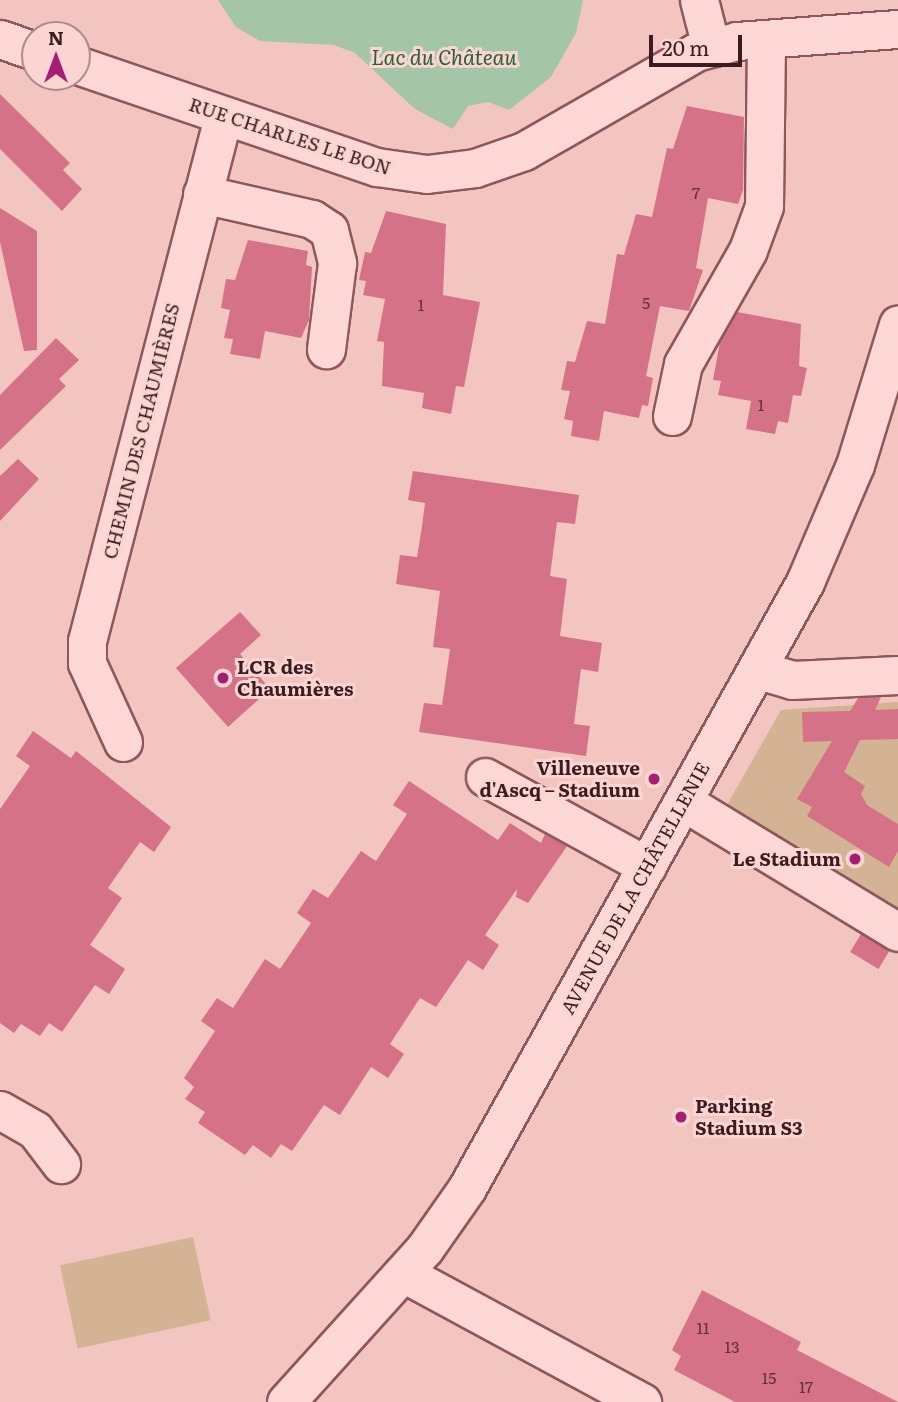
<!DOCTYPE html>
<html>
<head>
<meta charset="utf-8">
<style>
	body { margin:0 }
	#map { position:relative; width:898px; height:1402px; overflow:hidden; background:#f3c5c1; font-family:Literata,serif }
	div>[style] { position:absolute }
	.green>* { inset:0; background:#d3b393; transform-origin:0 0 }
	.water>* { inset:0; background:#a4c5a7 }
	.building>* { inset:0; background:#d67287; transform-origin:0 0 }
	.roads { filter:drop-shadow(2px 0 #90565b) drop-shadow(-2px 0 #90565b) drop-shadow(0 2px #90565b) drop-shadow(0 -2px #90565b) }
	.minor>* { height:37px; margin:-18.5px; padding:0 18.5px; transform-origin:18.5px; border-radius:18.5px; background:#fdd8d6 }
	.dots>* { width:19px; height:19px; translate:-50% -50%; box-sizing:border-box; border:4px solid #fad5d2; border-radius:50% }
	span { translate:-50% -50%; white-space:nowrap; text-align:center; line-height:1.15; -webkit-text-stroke:6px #fad5d2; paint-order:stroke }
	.number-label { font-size:16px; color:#63323a }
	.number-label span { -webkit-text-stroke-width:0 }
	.street-label { font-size:19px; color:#3d1c21 }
	.poi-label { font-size:19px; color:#3d1c21; font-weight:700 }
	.left { translate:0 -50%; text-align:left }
	.right { translate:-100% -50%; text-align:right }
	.water-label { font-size:21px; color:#295f3a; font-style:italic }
	.north { position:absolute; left:21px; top:21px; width:70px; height:70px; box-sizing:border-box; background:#fad5d2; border:2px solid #ae8b8b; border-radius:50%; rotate:0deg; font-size:19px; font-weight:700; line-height:28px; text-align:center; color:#3d1c21 }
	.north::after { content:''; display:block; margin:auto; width:24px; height:32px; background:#a61e74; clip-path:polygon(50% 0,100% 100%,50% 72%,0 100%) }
	.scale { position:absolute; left:649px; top:35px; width:93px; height:32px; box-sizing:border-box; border:4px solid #3d1c21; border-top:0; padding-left:9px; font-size:21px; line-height:24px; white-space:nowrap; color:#3d1c21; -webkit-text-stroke:5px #fad5d2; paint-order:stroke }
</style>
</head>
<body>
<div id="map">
	<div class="green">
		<i style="clip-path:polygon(898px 702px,898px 912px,727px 805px,781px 710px)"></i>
		<i style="left:193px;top:1237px;width:85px;height:136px;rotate:78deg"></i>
	</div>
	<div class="water">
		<i style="clip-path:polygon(218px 0,583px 0,576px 33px,551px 77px,509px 110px,488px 102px,468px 106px,453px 129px,415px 109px,355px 53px,334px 45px,260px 41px,236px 27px)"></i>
	</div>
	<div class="building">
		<i style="clip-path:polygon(0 94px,70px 163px,63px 170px,82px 189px,62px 211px,0 149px)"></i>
		<i style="clip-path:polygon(687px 106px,744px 117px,743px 190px,738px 204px,708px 198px,696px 268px,703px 270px,689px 311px,660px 306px,646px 376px,653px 378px,648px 406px,642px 405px,639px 418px,604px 411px,599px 441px,571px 436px,573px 421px,564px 419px,570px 391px,561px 390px,567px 361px,575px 362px,587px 321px,605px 324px,617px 254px,624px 255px,636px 214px,652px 217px,667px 148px,673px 149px)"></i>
		<i style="clip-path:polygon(0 208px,37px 231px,37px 350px,24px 351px,0 242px)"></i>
		<i style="clip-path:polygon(386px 211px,446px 224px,443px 295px,480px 302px,464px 387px,456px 386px,451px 414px,422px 408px,424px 393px,382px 386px,384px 342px,377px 341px,385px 299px,363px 295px,366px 281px,359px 280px,365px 252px,371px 253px)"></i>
		<i style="clip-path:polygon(248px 240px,308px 251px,306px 265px,312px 267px,309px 320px,301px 338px,265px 331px,260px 359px,230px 354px,233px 339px,224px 338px,230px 310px,221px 308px,226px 279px,235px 280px)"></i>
		<i style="clip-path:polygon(737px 312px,801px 324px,799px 366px,807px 368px,801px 396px,793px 395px,788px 423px,778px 421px,775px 434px,746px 429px,751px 401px,718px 395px,721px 381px,713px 380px,720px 342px)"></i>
		<i style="clip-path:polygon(56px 338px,79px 360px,59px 379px,66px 386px,0 450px,0 395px)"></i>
		<i style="clip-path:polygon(18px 459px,39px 479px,0 521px,0 476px)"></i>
		<i style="clip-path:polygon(413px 471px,579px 495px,575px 524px,557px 522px,550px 576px,567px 579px,560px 636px,602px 643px,598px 672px,581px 669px,574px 724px,590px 726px,586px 756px,419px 732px,424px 703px,442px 705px,450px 649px,433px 647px,440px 591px,396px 584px,400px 555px,417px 557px,422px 526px,425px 503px,408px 500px)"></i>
		<i style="clip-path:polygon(240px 612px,261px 635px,240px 654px,270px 689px,228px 727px,176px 668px)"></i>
		<i style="clip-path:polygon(881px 697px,875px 710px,898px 709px,898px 739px,860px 740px,844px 772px,865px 786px,861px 794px,867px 805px,898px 824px,898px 851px,889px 867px,807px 816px,812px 807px,797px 799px,832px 741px,803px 742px,802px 712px,850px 711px,858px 698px)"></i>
		<i style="clip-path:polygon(33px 731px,71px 758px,76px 751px,171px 827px,154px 852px,140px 842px,108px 888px,122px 898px,90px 945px,125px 969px,109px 994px,95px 985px,62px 1032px,49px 1023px,40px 1036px,21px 1024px,14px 1033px,0 1023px,0 809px,30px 766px,16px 756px)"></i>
		<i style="clip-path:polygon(409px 781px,498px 840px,510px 823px,541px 843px,545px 834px,567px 846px,528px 903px,516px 897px,517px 889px,485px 935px,499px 945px,483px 970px,468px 960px,436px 1007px,420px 998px,390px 1044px,404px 1054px,388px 1078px,371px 1067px,340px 1115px,324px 1105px,292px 1151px,281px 1144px,271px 1158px,253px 1145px,245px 1155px,198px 1123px,205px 1112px,185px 1099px,194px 1087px,184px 1078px,215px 1031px,201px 1021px,217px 998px,233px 1008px,265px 959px,280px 969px,311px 923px,297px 913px,313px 889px,328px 898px,361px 851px,376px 861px,407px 814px,393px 805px)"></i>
		<i style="left:861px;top:934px;width:33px;height:21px;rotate:31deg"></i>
		<i style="clip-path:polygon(702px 1290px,801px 1342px,797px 1350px,898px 1402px,735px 1402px,674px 1370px,681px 1356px,672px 1350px)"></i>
	</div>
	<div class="roads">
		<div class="minor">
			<i style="left:699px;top:0;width:49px;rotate:75.7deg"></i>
			<i style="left:0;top:39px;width:37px;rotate:19deg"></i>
			<i style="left:77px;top:65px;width:317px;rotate:18.8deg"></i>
			<i style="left:377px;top:167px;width:50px;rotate:8deg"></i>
			<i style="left:427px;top:174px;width:48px;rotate:-7.1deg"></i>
			<i style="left:475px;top:168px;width:52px;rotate:-19.1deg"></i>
			<i style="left:524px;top:151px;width:198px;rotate:-29.9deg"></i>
			<i style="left:696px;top:52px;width:42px;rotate:-15deg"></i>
			<i style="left:737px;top:41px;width:161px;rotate:-4.3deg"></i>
			<i style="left:202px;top:194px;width:113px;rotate:12.8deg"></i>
			<i style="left:312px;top:219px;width:20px;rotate:33deg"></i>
			<i style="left:329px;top:230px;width:34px;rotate:76deg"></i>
			<i style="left:337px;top:263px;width:87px;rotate:97.3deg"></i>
			<i style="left:672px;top:416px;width:53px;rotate:-78.1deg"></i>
			<i style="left:683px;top:364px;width:131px;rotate:-60.3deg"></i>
			<i style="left:748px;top:250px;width:47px;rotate:-70deg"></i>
			<i style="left:764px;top:206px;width:167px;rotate:-89.3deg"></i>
			<i style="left:758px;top:670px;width:35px;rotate:16deg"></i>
			<i style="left:792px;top:680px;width:106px;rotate:-2.7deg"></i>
			<i style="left:123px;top:742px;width:87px;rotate:-114.5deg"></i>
			<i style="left:87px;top:663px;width:22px;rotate:-90deg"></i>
			<i style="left:87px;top:641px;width:541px;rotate:-75.45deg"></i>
			<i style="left:485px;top:777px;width:185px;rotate:28.8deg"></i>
			<i style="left:684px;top:802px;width:250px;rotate:31.3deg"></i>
			<i style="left:0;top:1110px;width:40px;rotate:29.7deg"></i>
			<i style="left:35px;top:1130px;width:43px;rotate:52.6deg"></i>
			<i style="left:403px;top:1273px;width:272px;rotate:28.4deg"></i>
			<i style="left:286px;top:1402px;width:207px;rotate:-47.9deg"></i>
			<i style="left:425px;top:1248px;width:73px;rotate:-55deg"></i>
			<i style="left:467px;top:1188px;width:694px;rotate:-60.85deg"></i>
			<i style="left:805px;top:582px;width:127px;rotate:-66.9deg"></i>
			<i style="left:855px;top:465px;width:147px;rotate:-73deg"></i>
		</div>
	</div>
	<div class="dots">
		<i style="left:223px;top:678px;background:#a61e74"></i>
		<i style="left:654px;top:779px;background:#a61e74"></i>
		<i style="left:855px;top:859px;background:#a61e74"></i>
		<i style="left:681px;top:1117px;background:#a61e74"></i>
	</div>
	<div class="number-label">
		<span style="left:696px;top:192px">7</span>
		<span style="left:646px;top:302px">5</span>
		<span style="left:421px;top:304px">1</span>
		<span style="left:761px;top:404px">1</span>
		<span style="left:703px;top:1327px">11</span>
		<span style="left:732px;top:1346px">13</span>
		<span style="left:769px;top:1377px">15</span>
		<span style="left:806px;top:1386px">17</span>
	</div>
	<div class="street-label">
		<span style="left:290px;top:136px;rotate:18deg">RUE CHARLES LE BON</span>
		<span style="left:141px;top:431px;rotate:-76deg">CHEMIN DES CHAUMIÈRES</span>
		<span style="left:635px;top:888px;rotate:-61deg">AVENUE DE LA CHÂTELLENIE</span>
	</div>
	<div class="poi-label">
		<span class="left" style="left:237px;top:678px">LCR des<br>Chaumières</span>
		<span class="right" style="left:640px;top:779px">Villeneuve<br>d'Ascq – Stadium</span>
		<span class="right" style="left:841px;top:859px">Le Stadium</span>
		<span class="left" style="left:695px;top:1117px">Parking<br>Stadium S3</span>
	</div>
	<div class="water-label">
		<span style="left:444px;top:56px">Lac du Château</span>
	</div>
	<div class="north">N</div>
	<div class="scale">20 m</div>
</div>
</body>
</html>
